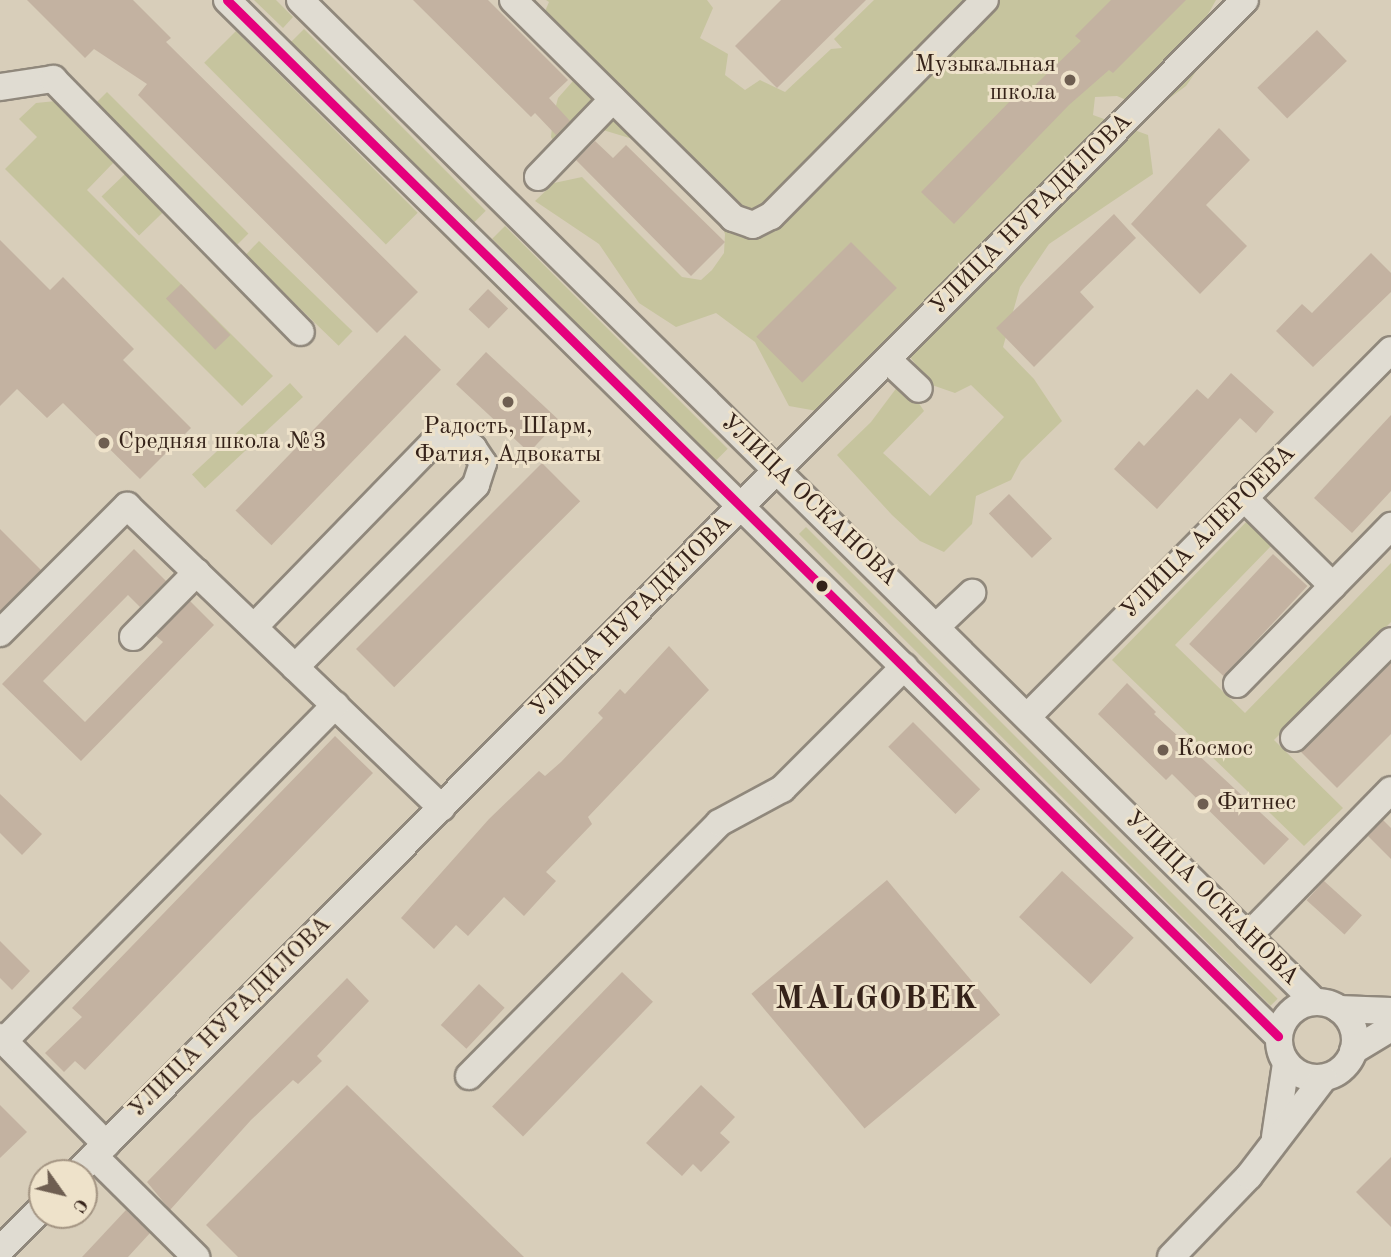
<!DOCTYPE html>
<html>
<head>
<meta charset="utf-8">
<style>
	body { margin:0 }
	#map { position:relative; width:1391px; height:1257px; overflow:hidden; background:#d8ceba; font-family:"Old Standard TT",serif }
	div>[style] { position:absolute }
	.green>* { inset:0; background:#c6c49e; transform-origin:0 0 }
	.building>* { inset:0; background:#c3b2a1; transform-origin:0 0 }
	.roads { filter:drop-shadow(2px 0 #90887c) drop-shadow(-2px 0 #90887c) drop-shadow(0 2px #90887c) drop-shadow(0 -2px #90887c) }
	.minor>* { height:26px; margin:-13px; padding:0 13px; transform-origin:13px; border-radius:13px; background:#e0dcd2 }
	.minor>.ring { margin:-13px; padding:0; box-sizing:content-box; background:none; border:26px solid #e0dcd2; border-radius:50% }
	.bus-1>* { height:9px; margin:-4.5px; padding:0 4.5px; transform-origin:4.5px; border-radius:4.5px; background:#e5007d }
	.dots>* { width:19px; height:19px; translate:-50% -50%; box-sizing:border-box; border:4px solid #eee2ca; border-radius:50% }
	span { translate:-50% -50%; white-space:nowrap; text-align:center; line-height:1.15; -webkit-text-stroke:6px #eee2ca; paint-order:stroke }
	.poi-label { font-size:24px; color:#352219 }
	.right { translate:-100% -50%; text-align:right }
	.left { translate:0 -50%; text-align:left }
	.street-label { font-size:24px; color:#352219 }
	.district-label { font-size:32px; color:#352219; font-weight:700; letter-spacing:2px }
	.north { position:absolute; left:28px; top:1159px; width:70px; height:70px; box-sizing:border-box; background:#eee2ca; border:2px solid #a49583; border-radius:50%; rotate:124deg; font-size:19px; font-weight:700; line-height:28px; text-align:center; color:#352219 }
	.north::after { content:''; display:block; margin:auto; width:24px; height:32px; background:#6e5e51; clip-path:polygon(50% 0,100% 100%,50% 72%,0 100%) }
</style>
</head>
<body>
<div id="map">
	<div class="green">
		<i style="clip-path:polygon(254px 0,276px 0,293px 17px,283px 28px)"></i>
		<i style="clip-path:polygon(546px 0,707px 0,713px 8px,700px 38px,728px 54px,725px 75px,745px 90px,760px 80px,785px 92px,831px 49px,842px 48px,834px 39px,874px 0,1216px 0,1207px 16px,1222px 34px,1186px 86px,1152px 111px,1117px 96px,1095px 97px,1093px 115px,1148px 135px,1153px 174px,1049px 244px,1020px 287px,1003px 347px,1034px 379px,1062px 421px,1021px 461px,1011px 480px,976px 496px,972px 524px,944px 552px,920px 541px,892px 515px,837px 455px,871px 422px,898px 386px,914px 396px,924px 411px,883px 453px,930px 496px,1004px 417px,971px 385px,955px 393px,932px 385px,906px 352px,884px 343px,817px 411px,789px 406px,755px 342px,716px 313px,676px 327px,639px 303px,599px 244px,535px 201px,554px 183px,582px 177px,682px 277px,701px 280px,712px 270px,724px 253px,725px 234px,717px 213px,636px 140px,603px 130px,568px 155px,558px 149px,551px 137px,553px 117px,558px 98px,573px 81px,569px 67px,534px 37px,549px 2px)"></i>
		<i style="left:304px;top:29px;width:257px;height:18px;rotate:45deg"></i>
		<i style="left:236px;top:31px;width:257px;height:45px;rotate:45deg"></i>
		<i style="left:107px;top:92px;width:200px;height:18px;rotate:45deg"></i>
		<i style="clip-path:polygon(56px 101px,116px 160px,87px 190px,273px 376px,242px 406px,5px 169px,37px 137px,19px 119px,36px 103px)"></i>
		<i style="left:126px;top:173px;width:54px;height:34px;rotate:46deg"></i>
		<i style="left:505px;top:226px;width:315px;height:18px;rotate:45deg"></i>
		<i style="left:259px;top:241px;width:130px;height:20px;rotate:44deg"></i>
		<i style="left:290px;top:383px;width:19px;height:134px;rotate:47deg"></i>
		<i style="clip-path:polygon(1250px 518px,1274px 543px,1175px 645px,1245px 713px,1391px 563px,1391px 622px,1274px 740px,1343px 808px,1304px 846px,1112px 660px)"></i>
		<i style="left:806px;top:527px;width:667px;height:10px;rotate:45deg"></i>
	</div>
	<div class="building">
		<i style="clip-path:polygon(27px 0,133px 0,171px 38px,166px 42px,418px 292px,377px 333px,138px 95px,147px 84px,94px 49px,85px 58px)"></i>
		<i style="clip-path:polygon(413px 0,488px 0,568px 80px,549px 98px,570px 121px,556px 135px,535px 113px,531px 117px)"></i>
		<i style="clip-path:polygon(781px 0,866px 0,777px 88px,735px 46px)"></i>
		<i style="clip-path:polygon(1111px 0,1186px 0,1113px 73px,1109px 70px,1069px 105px,954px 224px,921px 192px,1023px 88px,1028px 92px,1081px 41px,1075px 36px)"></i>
		<i style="left:1317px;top:30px;width:43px;height:83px;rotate:46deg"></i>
		<i style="clip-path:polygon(1219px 128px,1250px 160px,1206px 205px,1247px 246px,1200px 294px,1131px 224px)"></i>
		<i style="clip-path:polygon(595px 141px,613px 158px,626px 145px,725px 242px,691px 276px,576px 160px)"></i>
		<i style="clip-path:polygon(1114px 214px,1136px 238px,1080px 292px,1094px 307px,1034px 367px,996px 328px)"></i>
		<i style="clip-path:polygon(0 240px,50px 290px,63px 277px,134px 349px,123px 360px,191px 428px,140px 479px,63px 403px,47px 418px,17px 389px,0 406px)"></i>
		<i style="left:851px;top:242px;width:65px;height:134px;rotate:45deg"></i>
		<i style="clip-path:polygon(1371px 253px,1391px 273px,1391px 292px,1313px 367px,1276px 331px,1302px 304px,1312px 313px)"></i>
		<i style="left:181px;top:284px;width:71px;height:21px;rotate:46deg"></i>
		<i style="left:488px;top:289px;width:28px;height:28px;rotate:44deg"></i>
		<i style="left:405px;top:335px;width:50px;height:244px;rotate:44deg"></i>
		<i style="left:486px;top:352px;width:100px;height:44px;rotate:43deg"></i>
		<i style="clip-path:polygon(1231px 373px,1274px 412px,1256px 433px,1240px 418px,1157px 509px,1114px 469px,1139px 441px,1144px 446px,1197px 389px,1208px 399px)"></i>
		<i style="clip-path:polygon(1391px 415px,1391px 491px,1352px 533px,1314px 498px)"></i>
		<i style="left:542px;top:463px;width:54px;height:263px;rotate:45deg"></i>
		<i style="left:1009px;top:494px;width:62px;height:28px;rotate:46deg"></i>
		<i style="clip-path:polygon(0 529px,41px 570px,0 611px)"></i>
		<i style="clip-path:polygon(134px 549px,166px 581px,140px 607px,128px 595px,43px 681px,85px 722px,163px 642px,156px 636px,190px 601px,214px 625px,81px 761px,2px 684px)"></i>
		<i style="left:1273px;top:554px;width:47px;height:123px;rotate:43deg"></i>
		<i style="clip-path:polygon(669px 646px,709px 690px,588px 817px,592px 824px,546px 872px,556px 881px,524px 916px,504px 897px,468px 936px,456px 925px,434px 949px,401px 918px,489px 819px,539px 771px,545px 776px,561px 762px,603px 718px,598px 713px,620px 689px,625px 694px)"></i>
		<i style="clip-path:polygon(1391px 663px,1391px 734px,1337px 788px,1301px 752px)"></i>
		<i style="clip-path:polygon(1127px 683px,1156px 712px,1154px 714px,1289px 839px,1264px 865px,1172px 774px,1166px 780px,1098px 714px)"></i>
		<i style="left:913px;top:722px;width:95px;height:35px;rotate:45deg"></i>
		<i style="clip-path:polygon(335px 736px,373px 773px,85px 1070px,75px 1061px,64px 1072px,45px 1053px,82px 1017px,72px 1008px)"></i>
		<i style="clip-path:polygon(0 794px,42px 834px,22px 855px,0 833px)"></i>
		<i style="clip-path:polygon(1383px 820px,1391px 828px,1391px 859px,1368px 836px)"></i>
		<i style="left:1062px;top:871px;width:98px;height:63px;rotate:43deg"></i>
		<i style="left:887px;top:880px;width:176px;height:177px;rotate:50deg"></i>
		<i style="left:1324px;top:881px;width:51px;height:26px;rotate:42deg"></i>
		<i style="clip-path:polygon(0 941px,30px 971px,12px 990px,0 978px)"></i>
		<i style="left:622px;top:972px;width:43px;height:187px;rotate:44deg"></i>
		<i style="clip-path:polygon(347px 978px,369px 1001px,317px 1056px,322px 1061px,298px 1084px,293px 1080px,251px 1120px,170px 1210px,147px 1182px)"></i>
		<i style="left:479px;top:984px;width:35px;height:56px;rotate:43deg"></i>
		<i style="clip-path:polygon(347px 1085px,524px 1257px,238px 1257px,206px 1225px)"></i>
		<i style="clip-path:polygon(701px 1085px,735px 1117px,720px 1133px,730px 1142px,701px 1172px,693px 1164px,682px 1176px,646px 1143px)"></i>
		<i style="clip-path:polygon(0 1105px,27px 1132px,0 1158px)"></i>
		<i style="clip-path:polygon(1391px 1157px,1391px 1227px,1356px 1192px)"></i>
		<i style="clip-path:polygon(126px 1210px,150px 1233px,128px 1257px,82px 1257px)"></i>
	</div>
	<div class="roads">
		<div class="minor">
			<i style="left:227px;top:0;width:1476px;rotate:44.59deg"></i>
			<i style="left:300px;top:0;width:1426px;rotate:44.63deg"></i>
			<i style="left:513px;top:0;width:310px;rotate:44.7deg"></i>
			<i style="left:733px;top:218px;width:21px;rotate:19deg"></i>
			<i style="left:753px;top:225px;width:20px;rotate:-27deg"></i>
			<i style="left:771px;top:216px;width:304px;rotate:-45.3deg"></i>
			<i style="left:0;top:87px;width:54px;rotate:-8.6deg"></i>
			<i style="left:53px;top:79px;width:354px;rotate:45.6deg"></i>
			<i style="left:538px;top:177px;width:108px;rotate:-46.1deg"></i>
			<i style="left:888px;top:360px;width:42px;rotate:43.1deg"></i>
			<i style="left:1244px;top:498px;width:125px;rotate:44.7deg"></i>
			<i style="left:254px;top:627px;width:257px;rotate:-45.8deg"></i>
			<i style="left:433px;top:443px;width:15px;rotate:-28deg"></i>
			<i style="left:446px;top:436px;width:13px;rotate:4deg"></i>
			<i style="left:459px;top:437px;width:18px;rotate:38deg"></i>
			<i style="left:473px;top:448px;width:18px;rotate:56deg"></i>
			<i style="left:483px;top:463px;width:23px;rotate:108deg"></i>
			<i style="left:476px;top:485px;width:257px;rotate:134.8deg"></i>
			<i style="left:936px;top:627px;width:50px;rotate:-43.4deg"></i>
			<i style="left:0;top:633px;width:180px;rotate:-45deg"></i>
			<i style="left:127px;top:506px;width:436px;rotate:43.8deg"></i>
			<i style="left:133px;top:637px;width:91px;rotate:-45.4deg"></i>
			<i style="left:1237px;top:684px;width:221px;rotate:-45.7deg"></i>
			<i style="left:1028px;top:716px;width:515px;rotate:-45.24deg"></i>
			<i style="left:1294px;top:738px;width:137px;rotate:-45deg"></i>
			<i style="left:1248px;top:936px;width:204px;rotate:-45.6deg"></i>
			<i class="ring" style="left:1279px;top:1002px;width:50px;height:50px"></i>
			<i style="left:1339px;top:1009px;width:52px;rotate:2.2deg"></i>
			<i style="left:0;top:1037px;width:151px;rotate:45.3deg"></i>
			<i style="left:4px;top:1041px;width:472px;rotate:-45.4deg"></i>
			<i style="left:1353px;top:1051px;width:44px;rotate:-31.2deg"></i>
			<i style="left:469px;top:1076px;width:356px;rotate:-45.3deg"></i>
			<i style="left:719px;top:823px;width:72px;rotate:-28.4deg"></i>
			<i style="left:782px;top:789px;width:173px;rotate:-45deg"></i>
			<i style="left:1275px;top:1137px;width:75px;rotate:-81.5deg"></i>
			<i style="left:94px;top:1156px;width:144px;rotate:44.7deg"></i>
			<i style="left:77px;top:1173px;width:1655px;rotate:-45.12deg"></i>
			<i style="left:0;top:1250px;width:59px;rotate:-45deg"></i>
			<i style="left:1171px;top:1257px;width:112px;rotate:-46.1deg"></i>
			<i style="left:1249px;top:1176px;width:123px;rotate:-52.6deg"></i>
		</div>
	</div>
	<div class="bus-1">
		<i style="left:227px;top:0;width:1476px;rotate:44.59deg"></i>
	</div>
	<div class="dots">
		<i style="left:1070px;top:80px;background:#6e5e51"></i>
		<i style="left:508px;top:402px;background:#6e5e51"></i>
		<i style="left:104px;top:443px;background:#6e5e51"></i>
		<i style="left:822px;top:586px;background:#352219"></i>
		<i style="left:1163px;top:750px;background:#6e5e51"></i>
		<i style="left:1203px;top:804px;background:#6e5e51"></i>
	</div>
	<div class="poi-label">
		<span class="right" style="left:1056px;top:80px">Музыкальная<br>школа</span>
		<span style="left:508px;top:442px">Радость, Шарм,<br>Фатия, Адвокаты</span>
		<span class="left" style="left:118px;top:443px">Средняя школа №3</span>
		<span class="left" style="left:1177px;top:750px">Космос</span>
		<span class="left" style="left:1217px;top:804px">Фитнес</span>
	</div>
	<div class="street-label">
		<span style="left:1032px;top:215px;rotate:-45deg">УЛИЦА НУРАДИЛОВА</span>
		<span style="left:808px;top:501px;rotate:44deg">УЛИЦА ОСКАНОВА</span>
		<span style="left:1209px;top:533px;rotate:-45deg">УЛИЦА АЛЕРОЕВА</span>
		<span style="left:632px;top:617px;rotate:-45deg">УЛИЦА НУРАДИЛОВА</span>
		<span style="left:1211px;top:899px;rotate:45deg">УЛИЦА ОСКАНОВА</span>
		<span style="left:231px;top:1018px;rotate:-45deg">УЛИЦА НУРАДИЛОВА</span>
	</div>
	<div class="district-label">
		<span style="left:877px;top:1000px">MALGOBEK</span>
	</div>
	<div class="north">С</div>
</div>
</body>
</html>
